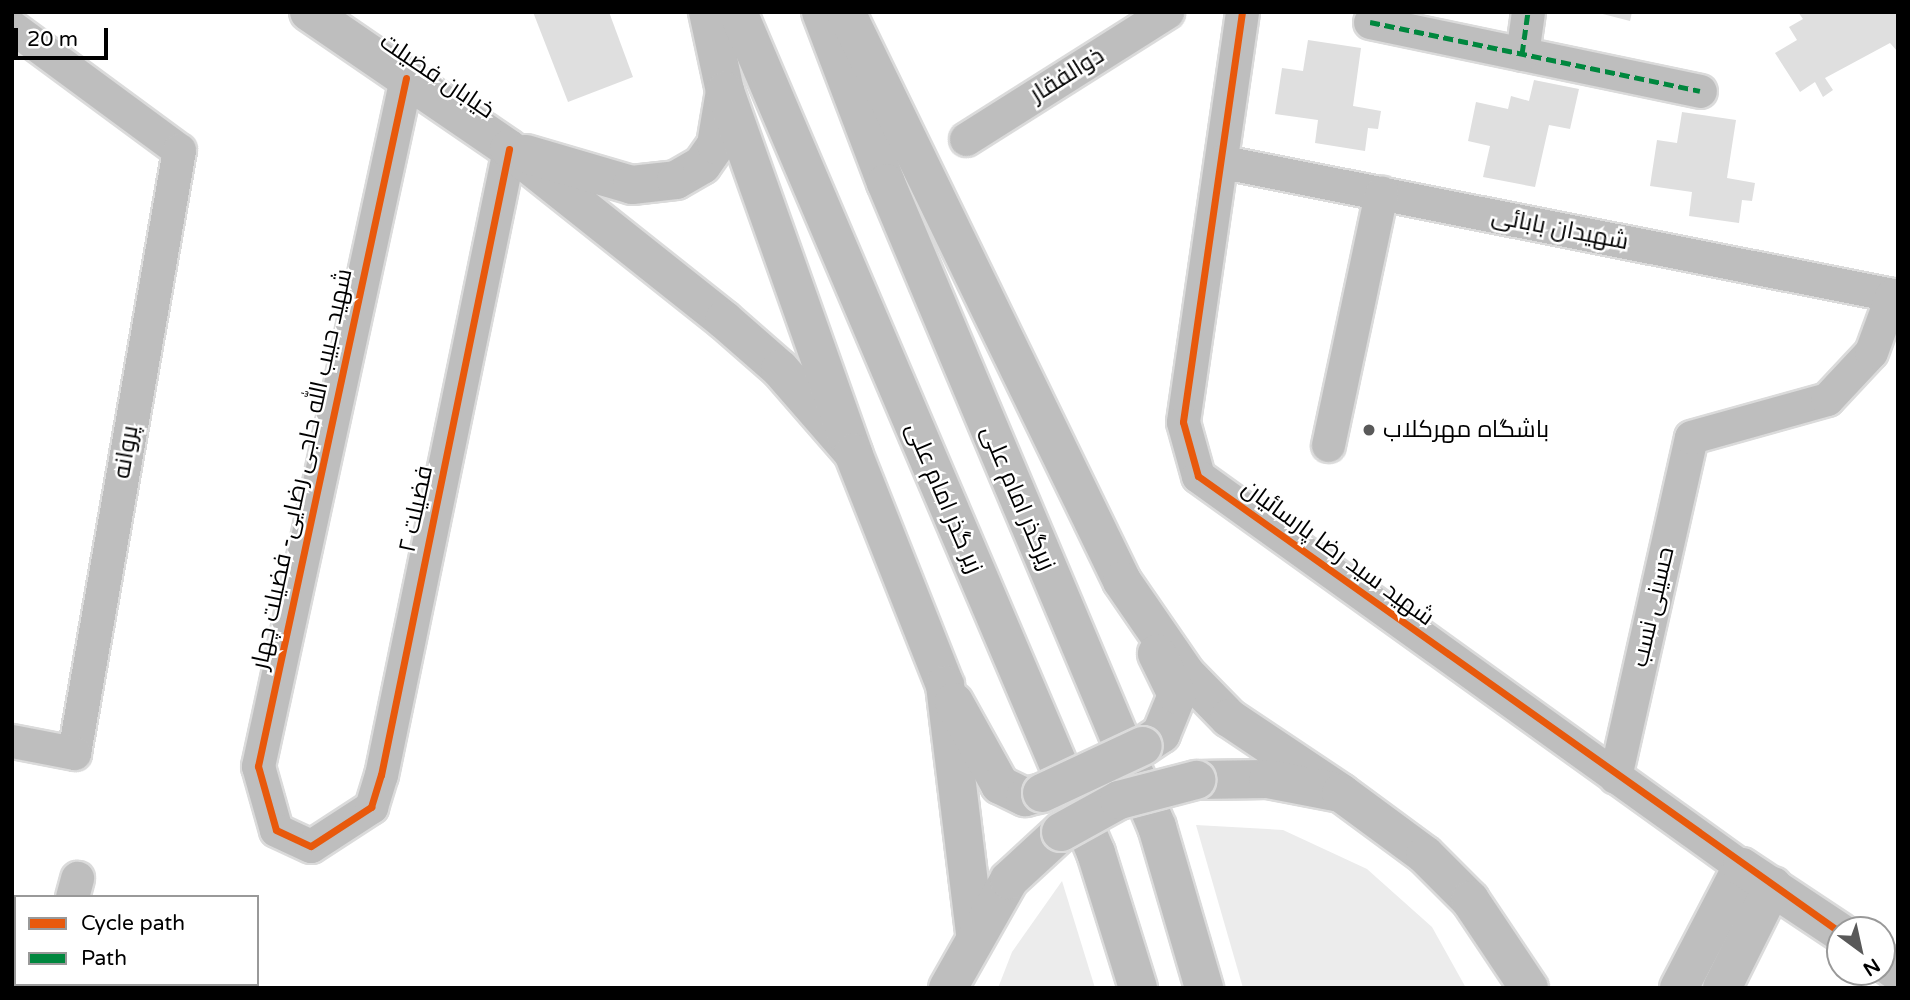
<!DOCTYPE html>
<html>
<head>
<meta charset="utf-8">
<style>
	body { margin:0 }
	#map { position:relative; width:1910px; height:1000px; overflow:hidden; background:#fff; font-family:"Varela Round",Cairo,sans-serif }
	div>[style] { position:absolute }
	.green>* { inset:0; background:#ececec }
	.building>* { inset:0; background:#dfdfdf }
	.roads { filter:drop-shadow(2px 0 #dbdbdb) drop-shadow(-2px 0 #dbdbdb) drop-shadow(0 2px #dbdbdb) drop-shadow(0 -2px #dbdbdb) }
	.minor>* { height:33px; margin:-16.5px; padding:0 16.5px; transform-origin:16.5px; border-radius:16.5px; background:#bebebe }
	.tertiary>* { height:38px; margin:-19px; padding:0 19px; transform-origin:19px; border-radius:19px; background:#bebebe }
	.primary>* { height:38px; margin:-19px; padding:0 19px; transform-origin:19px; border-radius:19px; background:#bebebe }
	.bridges { filter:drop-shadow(2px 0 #dbdbdb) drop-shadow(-2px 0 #dbdbdb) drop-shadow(0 2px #dbdbdb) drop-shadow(0 -2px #dbdbdb) }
	.primary-bridge>* { height:38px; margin:-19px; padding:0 19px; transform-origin:19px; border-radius:19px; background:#bebebe }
	.quiet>* { height:5px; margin-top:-2.5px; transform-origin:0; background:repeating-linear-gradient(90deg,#00873e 0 10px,transparent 0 15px) }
	.cycleway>* { height:7px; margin:-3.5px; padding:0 3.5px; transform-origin:3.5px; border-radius:3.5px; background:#e8590c }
	.dots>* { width:19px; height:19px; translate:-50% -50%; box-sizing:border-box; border:4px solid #fff; border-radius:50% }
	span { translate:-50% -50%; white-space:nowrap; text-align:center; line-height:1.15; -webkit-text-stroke:5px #fff; paint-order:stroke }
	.street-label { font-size:24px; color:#000 }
	.poi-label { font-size:24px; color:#000 }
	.left { translate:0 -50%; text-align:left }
	.frame { position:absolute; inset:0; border:14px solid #000; pointer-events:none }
	.legend { position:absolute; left:14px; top:895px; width:245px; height:91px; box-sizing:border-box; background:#fff; border:2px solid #999; margin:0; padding:9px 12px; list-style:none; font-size:21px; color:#000 }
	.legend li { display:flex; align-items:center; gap:14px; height:35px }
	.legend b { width:35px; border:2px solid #999 }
	.north { position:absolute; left:1826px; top:916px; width:70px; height:70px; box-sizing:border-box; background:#fff; border:2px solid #999; border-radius:50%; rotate:147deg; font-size:19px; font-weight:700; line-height:28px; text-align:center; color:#000 }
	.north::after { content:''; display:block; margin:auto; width:24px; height:32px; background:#595959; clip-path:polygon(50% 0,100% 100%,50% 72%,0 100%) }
	.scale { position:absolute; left:14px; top:28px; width:94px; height:32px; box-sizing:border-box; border:4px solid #000; border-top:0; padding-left:9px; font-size:21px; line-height:24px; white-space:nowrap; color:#000; -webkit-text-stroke:5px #fff; paint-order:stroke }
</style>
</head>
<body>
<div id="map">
	<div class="green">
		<i style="clip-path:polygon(1196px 825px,1283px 830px,1367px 869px,1432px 927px,1466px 988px,1243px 988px)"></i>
		<i style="clip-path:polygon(1062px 881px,1095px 988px,998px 988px,1012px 952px)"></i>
	</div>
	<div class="building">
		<i style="clip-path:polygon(533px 12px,609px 12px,633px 77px,568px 102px)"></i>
		<i style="clip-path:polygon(1595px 12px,1632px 12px,1630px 21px)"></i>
		<i style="clip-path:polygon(1798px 12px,1898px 12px,1898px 52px,1890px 43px,1825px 78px,1833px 90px,1823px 97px,1815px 82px,1800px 92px,1775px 53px,1797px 40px,1789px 27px,1803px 19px)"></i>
		<i style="clip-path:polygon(1308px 40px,1361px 48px,1353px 106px,1381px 111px,1378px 129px,1368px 128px,1365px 151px,1315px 143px,1318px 120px,1275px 114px,1282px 68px,1303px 71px)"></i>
		<i style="clip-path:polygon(1534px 80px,1579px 89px,1570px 129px,1549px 125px,1535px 187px,1483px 177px,1490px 146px,1468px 141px,1476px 102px,1508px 109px,1511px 96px,1529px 101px)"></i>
		<i style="clip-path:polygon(1682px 112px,1736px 120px,1727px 178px,1755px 183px,1752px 201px,1742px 200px,1739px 223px,1689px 216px,1692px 192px,1650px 186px,1657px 140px,1677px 143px)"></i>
	</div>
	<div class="roads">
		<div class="minor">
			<i style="left:1242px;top:12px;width:414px;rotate:98.2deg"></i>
			<i style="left:1183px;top:422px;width:56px;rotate:74.5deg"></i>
			<i style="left:1198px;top:476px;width:670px;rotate:35.71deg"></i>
			<i style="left:1370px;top:22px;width:337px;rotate:11.8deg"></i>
			<i style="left:12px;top:27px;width:207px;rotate:36.4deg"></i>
			<i style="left:179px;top:150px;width:612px;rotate:99.88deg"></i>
			<i style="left:74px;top:753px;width:63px;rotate:-169deg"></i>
			<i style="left:1522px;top:54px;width:42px;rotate:-81.9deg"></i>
			<i style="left:406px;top:78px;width:704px;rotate:102.14deg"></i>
			<i style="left:258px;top:766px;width:66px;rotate:74.3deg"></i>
			<i style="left:276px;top:830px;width:38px;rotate:25deg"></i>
			<i style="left:311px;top:846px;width:72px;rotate:-33deg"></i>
			<i style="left:371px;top:807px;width:34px;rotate:-73deg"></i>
			<i style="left:381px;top:775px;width:639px;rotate:-78.44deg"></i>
			<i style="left:966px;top:139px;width:238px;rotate:-32.3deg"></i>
			<i style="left:1223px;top:162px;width:688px;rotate:11.23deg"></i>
			<i style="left:1328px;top:445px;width:258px;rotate:-78.1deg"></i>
			<i style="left:1615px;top:777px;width:348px;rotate:-77.4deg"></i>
			<i style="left:1691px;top:437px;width:141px;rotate:-15.6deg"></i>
			<i style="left:1827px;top:399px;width:64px;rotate:-46.9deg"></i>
			<i style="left:1871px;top:352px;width:61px;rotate:-69.8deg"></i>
			<i style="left:72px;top:897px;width:20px;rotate:-75deg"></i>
			<i style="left:45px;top:988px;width:4px;rotate:-76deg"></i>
		</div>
		<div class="tertiary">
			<i style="left:309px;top:12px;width:242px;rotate:34.4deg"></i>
			<i style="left:509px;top:149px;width:275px;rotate:38.5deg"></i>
			<i style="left:724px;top:320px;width:74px;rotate:41.2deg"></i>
			<i style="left:780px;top:369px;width:111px;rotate:49deg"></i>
			<i style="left:526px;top:154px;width:110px;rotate:16.3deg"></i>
			<i style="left:632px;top:185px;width:44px;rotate:-6.5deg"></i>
			<i style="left:676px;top:180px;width:30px;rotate:-30deg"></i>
			<i style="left:702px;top:165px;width:24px;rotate:-55deg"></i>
			<i style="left:716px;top:145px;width:55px;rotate:-80.5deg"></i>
			<i style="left:1882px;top:961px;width:19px;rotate:35deg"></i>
			<i style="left:1679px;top:988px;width:136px;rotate:-62.5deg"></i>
			<i style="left:1742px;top:867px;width:118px;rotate:33.6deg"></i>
			<i style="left:1722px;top:988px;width:114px;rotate:-63.4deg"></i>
		</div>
		<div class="primary">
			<i style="left:708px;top:12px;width:81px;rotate:77.9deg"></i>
			<i style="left:725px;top:91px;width:384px;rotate:70.5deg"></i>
			<i style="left:853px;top:453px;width:250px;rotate:68.4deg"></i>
			<i style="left:945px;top:685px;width:251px;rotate:83.1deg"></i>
			<i style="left:738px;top:12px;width:914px;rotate:66.94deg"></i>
			<i style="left:1096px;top:853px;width:141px;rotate:72.7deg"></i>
			<i style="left:821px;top:12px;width:183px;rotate:69.2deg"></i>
			<i style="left:886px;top:183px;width:699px;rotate:67.18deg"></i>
			<i style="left:1157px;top:827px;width:168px;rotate:73.7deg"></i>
			<i style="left:846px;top:12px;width:632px;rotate:64.12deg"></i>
			<i style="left:1122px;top:581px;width:113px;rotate:55.5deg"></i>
			<i style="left:1186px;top:674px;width:62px;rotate:45.7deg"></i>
			<i style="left:1229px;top:718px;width:135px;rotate:33.8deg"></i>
			<i style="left:954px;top:702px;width:95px;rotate:61deg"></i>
			<i style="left:1000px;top:785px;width:28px;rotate:26deg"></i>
			<i style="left:1025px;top:797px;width:17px;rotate:-13deg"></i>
			<i style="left:1143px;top:746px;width:22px;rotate:-34deg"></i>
			<i style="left:1161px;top:734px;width:42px;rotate:-67.7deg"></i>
			<i style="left:1177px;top:695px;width:46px;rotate:-116deg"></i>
			<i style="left:1196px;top:780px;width:72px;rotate:-0.8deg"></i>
			<i style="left:1268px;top:779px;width:74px;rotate:10.9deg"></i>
			<i style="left:1341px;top:793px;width:104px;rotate:36.4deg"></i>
			<i style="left:1425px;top:855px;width:64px;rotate:45deg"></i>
			<i style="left:1470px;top:900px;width:106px;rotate:56.2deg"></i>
			<i style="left:948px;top:988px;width:124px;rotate:-60.5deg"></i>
			<i style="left:1009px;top:880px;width:71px;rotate:-42.7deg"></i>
		</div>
	</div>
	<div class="bridges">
		<div class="primary-bridge">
			<i style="left:1042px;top:793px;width:111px;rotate:-25deg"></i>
			<i style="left:1061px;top:832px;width:66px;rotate:-28.9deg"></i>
			<i style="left:1119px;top:800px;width:80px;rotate:-14.6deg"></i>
		</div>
	</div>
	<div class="quiet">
		<i style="left:1370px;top:22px;width:337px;rotate:11.8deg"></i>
		<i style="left:1522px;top:54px;width:42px;rotate:-81.9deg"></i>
	</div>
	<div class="cycleway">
		<i style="left:1242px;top:12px;width:414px;rotate:98.2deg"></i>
		<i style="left:1183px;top:422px;width:56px;rotate:74.5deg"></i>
		<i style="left:1198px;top:476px;width:787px;rotate:35.39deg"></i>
		<i style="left:406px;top:78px;width:704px;rotate:102.14deg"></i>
		<i style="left:258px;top:766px;width:66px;rotate:74.3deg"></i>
		<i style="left:276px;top:830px;width:38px;rotate:25deg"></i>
		<i style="left:311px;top:846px;width:72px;rotate:-33deg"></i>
		<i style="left:371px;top:807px;width:34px;rotate:-73deg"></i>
		<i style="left:381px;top:775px;width:639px;rotate:-78.44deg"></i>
	</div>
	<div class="dots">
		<i style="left:1369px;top:430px;background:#595959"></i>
	</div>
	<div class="street-label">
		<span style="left:1067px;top:75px;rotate:-32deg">ذوالفقار</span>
		<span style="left:437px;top:76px;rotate:34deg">خیابان فضیلت</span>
		<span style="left:1560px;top:229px;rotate:11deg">شهیدان بابائی</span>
		<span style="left:126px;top:452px;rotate:-80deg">پروانه</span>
		<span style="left:302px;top:469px;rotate:-78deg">شهید حبیب الله حاجی رضایی- فضیلت چهار</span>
		<span style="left:944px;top:498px;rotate:67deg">زیر گذر امام علی</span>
		<span style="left:1018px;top:498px;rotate:67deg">زیرگذر امام علی</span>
		<span style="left:416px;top:509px;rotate:-78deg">فضیلت ۲</span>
		<span style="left:1338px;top:553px;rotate:36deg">شهید سید رضا پارسائیان</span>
		<span style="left:1653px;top:607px;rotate:-77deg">حسینی نسب</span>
	</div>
	<div class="poi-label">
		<span class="left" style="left:1383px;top:430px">باشگاه مهرکلاب</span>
	</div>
	<div class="frame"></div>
	<ul class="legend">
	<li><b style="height:9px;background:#e8590c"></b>Cycle path</li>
	<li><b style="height:9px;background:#00873e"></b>Path</li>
	</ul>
	<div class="north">N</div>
	<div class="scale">20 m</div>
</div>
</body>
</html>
